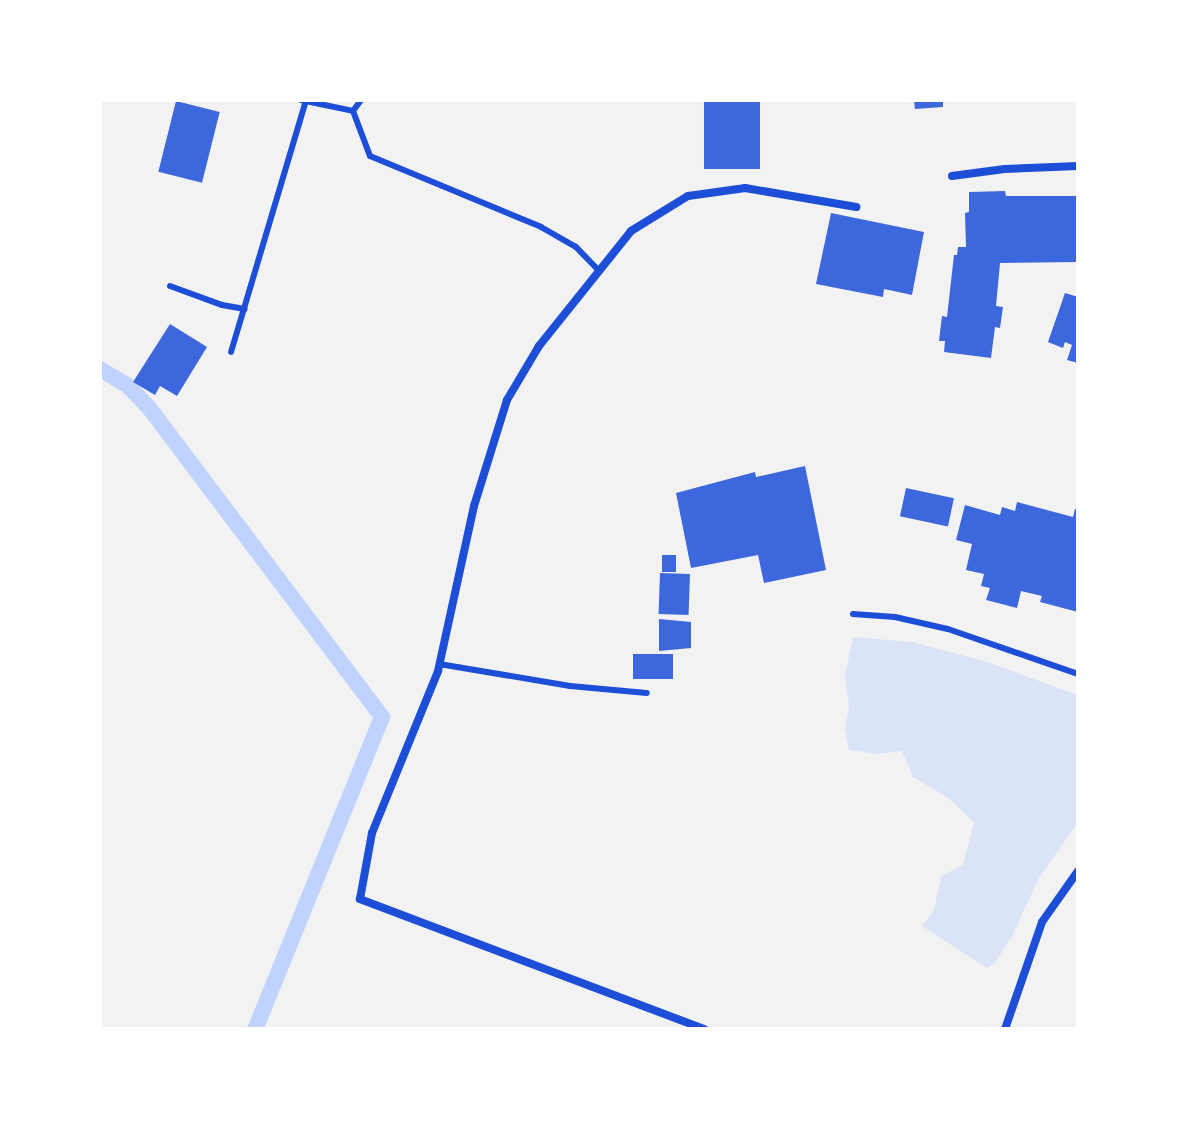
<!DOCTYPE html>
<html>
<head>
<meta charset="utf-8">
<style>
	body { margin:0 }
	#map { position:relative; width:1178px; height:1129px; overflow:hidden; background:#f2f2f2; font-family:Ubuntu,sans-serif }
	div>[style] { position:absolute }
	.green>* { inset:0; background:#dbe4f7 }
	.stream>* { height:16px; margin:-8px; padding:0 8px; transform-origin:8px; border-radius:8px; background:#bfd3fe }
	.building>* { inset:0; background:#3d67dc; transform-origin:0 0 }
	.service>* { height:6px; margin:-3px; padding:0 3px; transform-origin:3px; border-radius:3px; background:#1d4ed8 }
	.minor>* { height:8px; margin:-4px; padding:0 4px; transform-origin:4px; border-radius:4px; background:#1d4ed8 }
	span { translate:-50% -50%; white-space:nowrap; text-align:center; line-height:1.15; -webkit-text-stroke:8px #fff; paint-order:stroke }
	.frame { position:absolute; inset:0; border:102px solid #fff; pointer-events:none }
</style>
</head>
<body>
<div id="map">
	<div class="green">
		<i style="clip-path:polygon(853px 637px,912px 642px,984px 661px,1078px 695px,1078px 822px,1039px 878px,1013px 934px,995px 963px,987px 968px,922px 926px,934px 910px,941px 876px,963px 865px,974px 823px,947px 797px,913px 777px,902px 751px,878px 754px,849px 750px,845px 729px,849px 706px,845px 676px)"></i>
	</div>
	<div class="stream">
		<i style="left:100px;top:369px;width:33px;rotate:31deg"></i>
		<i style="left:128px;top:386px;width:32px;rotate:46deg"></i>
		<i style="left:150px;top:409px;width:386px;rotate:53deg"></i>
		<i style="left:382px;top:717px;width:337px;rotate:112.1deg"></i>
	</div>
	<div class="building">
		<i style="left:704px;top:100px;width:56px;height:69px"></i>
		<i style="clip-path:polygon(914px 100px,943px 100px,943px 107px,915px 109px)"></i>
		<i style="left:176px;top:101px;width:45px;height:73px;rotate:14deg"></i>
		<i style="clip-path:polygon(1005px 191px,1006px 196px,1076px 196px,1077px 262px,1000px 263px,996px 306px,1003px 307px,1000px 328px,995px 327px,991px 358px,944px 352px,945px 341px,939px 341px,942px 316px,947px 317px,954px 255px,957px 255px,958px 247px,966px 247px,965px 213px,969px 212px,969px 192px)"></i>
		<i style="clip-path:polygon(831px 213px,924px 232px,912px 295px,884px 289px,883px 297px,816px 284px)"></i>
		<i style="clip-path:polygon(1065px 293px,1078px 297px,1078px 363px,1067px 360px,1072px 345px,1065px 342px,1063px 348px,1048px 342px)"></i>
		<i style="clip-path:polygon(170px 324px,207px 347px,177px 396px,160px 386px,155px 395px,133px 382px)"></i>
		<i style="clip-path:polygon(805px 466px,826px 570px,764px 583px,758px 555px,691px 568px,676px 493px,755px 472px,756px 477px)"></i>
		<i style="left:906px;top:488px;width:49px;height:29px;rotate:12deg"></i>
		<i style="clip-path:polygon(1017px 502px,1073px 517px,1075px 509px,1078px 509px,1078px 612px,1040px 602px,1042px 596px,1021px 591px,1017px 608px,986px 600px,990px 588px,981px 586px,984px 574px,966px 570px,972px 544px,956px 540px,965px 505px,1000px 515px,1002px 507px,1015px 511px)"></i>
		<i style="left:662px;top:555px;width:14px;height:17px"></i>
		<i style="left:660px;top:573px;width:30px;height:41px;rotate:2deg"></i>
		<i style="clip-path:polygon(659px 619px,691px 622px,691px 648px,659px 651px)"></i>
		<i style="left:633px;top:654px;width:40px;height:25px"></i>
	</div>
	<div class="service">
		<i style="left:301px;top:100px;width:53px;rotate:11.9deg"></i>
		<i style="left:353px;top:111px;width:14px;rotate:-54deg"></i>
		<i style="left:353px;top:111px;width:48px;rotate:69.3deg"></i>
		<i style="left:370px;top:156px;width:185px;rotate:22.5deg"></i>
		<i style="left:541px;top:227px;width:40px;rotate:29.7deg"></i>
		<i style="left:576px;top:247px;width:32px;rotate:46deg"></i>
		<i style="left:170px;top:286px;width:55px;rotate:20.1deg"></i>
		<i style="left:222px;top:305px;width:23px;rotate:10deg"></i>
		<i style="left:231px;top:352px;width:262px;rotate:-73.4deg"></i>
		<i style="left:853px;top:614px;width:42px;rotate:4.1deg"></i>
		<i style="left:895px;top:617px;width:54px;rotate:12.8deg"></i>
		<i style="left:948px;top:629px;width:138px;rotate:19.1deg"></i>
		<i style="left:439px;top:664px;width:133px;rotate:9.5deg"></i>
		<i style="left:570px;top:686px;width:77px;rotate:5.2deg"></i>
	</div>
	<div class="minor">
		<i style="left:952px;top:176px;width:53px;rotate:-7.5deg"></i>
		<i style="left:1005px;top:169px;width:73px;rotate:-2.4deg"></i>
		<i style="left:704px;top:1029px;width:368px;rotate:-159.3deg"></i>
		<i style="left:360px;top:899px;width:67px;rotate:-79.7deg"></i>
		<i style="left:372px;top:833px;width:175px;rotate:-67.8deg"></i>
		<i style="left:438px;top:671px;width:169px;rotate:-77.7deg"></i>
		<i style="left:474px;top:506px;width:111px;rotate:-72.7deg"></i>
		<i style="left:507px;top:400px;width:63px;rotate:-59.3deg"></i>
		<i style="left:539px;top:346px;width:147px;rotate:-51.3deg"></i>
		<i style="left:631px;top:231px;width:67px;rotate:-31.6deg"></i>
		<i style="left:688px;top:196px;width:58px;rotate:-8deg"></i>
		<i style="left:745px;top:188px;width:113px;rotate:9.7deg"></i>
		<i style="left:1005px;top:1029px;width:113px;rotate:-70.9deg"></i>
		<i style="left:1042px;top:922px;width:62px;rotate:-54.8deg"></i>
	</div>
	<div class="frame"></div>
</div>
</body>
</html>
